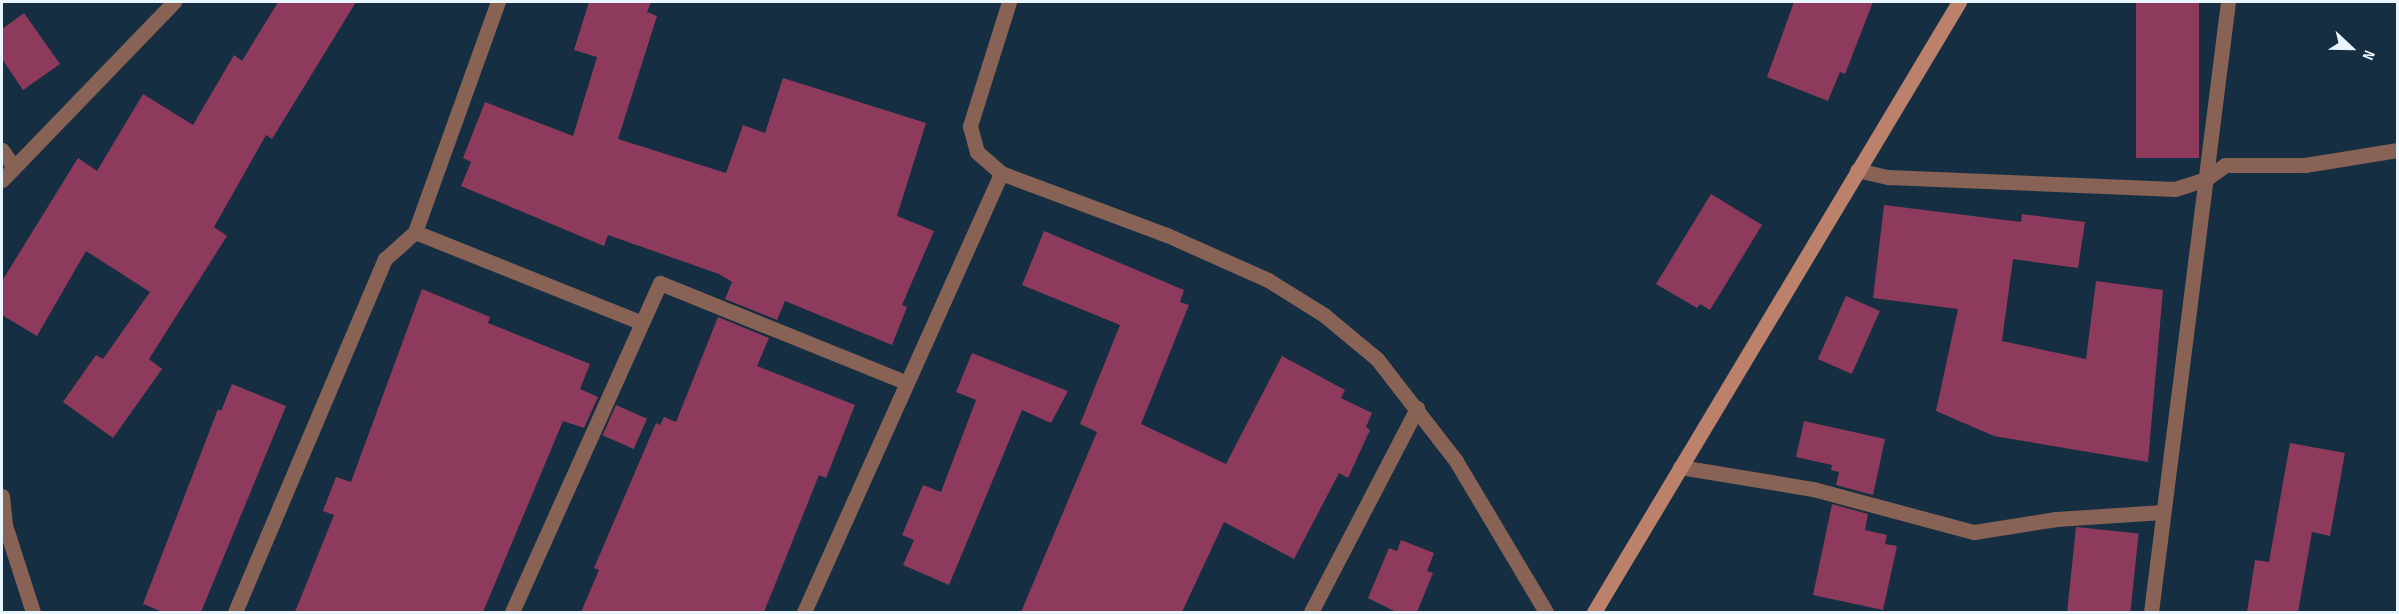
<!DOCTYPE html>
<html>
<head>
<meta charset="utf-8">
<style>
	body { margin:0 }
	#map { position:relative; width:2399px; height:614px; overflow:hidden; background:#162e41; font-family:"Sofia Sans Condensed",sans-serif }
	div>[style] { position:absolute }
	.building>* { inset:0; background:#8e3a5c; transform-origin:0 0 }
	.lane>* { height:15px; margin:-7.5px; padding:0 7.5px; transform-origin:7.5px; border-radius:7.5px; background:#886355 }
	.street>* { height:15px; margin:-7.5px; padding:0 7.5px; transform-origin:7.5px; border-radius:7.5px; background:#886355 }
	.secondary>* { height:15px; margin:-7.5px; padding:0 7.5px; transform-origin:7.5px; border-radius:7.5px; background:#bc816a }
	span { translate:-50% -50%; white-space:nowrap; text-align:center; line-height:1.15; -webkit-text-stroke:4.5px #162e41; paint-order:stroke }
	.frame { position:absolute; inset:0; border:3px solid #e9f5ff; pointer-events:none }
	.north { position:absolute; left:2321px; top:18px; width:60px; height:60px; -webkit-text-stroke:4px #162e41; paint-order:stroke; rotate:112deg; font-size:16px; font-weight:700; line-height:24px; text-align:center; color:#e9f5ff }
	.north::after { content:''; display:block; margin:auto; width:21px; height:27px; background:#e9f5ff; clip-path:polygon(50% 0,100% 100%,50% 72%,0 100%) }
</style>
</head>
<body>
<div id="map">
	<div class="building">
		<i style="clip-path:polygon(278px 2px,356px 2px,272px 139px,266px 135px,214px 227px,227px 236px,149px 359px,162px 369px,113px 438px,63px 402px,96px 355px,103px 359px,150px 292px,86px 251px,37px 336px,2px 315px,2px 281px,78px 158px,97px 171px,143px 94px,193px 125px,234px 55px,242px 61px)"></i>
		<i style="clip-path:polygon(589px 2px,651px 2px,647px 12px,657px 16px,618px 139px,726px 173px,743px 125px,765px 133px,783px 78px,926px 123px,897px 216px,934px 231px,902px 305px,907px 307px,892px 345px,785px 301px,777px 320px,725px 299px,732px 282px,719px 274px,608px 235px,604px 246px,461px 186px,471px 162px,463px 158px,485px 102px,573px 136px,597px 57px,574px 50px)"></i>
		<i style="clip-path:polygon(1794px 2px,1873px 2px,1845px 74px,1840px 72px,1828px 101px,1767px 77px)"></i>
		<i style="left:2136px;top:2px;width:63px;height:156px"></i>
		<i style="clip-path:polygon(24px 13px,60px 64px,23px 90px,2px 59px,2px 29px)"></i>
		<i style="clip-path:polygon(1711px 194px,1762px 225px,1710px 310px,1700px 304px,1697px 308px,1656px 284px)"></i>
		<i style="clip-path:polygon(1884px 205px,2021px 222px,2022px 214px,2085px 222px,2078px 268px,2013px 259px,2002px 341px,2086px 359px,2096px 281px,2163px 290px,2148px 462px,1994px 436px,1936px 411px,1958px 309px,1873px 298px)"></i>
		<i style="clip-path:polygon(1044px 231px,1184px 290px,1180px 302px,1189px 305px,1141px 424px,1226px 464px,1282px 356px,1345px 390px,1341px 398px,1372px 413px,1366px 427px,1370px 430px,1348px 478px,1339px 473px,1294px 559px,1224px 522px,1182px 612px,1021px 612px,1097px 432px,1080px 424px,1120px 325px,1022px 285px)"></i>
		<i style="clip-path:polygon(422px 289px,490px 317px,488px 323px,590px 364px,580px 389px,598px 397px,584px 428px,563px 421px,483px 612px,295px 612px,334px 515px,323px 511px,336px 477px,351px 482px)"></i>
		<i style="left:1846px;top:296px;width:37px;height:69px;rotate:24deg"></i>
		<i style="clip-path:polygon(718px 317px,769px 338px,757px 366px,855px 405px,826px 478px,819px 475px,764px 612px,581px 612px,599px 570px,594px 568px,656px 423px,660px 425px,664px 417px,676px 422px)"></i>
		<i style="clip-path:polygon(972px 353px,1068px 391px,1051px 423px,1022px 410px,949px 585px,903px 565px,914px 540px,902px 535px,923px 485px,941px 492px,976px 400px,956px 392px)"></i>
		<i style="clip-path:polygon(232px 384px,286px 406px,201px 612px,163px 612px,143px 604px,218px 409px,221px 411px)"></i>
		<i style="left:616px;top:405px;width:34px;height:33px;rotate:24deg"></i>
		<i style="clip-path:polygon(1804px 421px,1885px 439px,1873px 495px,1836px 485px,1839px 472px,1831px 470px,1832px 465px,1796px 457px)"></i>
		<i style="clip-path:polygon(2290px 443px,2345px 453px,2330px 536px,2312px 532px,2298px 612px,2247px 612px,2255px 560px,2269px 562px)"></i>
		<i style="clip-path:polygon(1832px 504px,1868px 514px,1865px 530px,1887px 535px,1885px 544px,1897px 546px,1883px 610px,1813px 595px)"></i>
		<i style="left:2076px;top:527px;width:63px;height:86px;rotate:6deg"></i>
		<i style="clip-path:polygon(1401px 540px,1434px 553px,1427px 571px,1433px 573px,1417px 612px,1396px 612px,1368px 598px,1389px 548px,1397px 551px)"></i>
	</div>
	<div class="lane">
		<i style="left:1680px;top:467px;width:135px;rotate:9.4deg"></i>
		<i style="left:1813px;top:489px;width:167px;rotate:15deg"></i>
		<i style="left:1974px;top:532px;width:83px;rotate:-9deg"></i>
		<i style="left:2056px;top:519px;width:107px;rotate:-3.7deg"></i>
	</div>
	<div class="street">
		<i style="left:1009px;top:2px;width:130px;rotate:107.5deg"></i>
		<i style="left:970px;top:126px;width:27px;rotate:75deg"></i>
		<i style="left:977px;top:152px;width:32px;rotate:41deg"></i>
		<i style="left:1001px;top:173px;width:177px;rotate:20.5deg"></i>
		<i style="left:1167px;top:235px;width:111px;rotate:24deg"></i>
		<i style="left:1268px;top:280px;width:66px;rotate:32deg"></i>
		<i style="left:1324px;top:315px;width:69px;rotate:39.7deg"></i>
		<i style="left:1377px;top:359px;width:129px;rotate:52.2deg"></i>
		<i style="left:1456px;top:461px;width:176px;rotate:59.2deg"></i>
		<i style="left:2px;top:150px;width:21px;rotate:55deg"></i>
		<i style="left:1857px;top:170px;width:32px;rotate:13deg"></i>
		<i style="left:1888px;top:177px;width:287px;rotate:2.4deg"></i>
		<i style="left:2175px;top:189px;width:33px;rotate:-18deg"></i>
		<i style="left:2206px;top:179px;width:24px;rotate:-36deg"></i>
		<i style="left:2225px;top:165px;width:80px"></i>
		<i style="left:2305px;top:165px;width:94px;rotate:-9.2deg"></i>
		<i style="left:2px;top:180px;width:248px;rotate:-46deg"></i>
		<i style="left:415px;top:232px;width:245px;rotate:-70.2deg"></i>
		<i style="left:2px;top:496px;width:29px;rotate:84deg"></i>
		<i style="left:5px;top:525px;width:91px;rotate:72.2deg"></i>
		<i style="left:235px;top:612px;width:384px;rotate:-67deg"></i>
		<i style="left:385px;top:259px;width:40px;rotate:-42deg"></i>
		<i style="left:415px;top:232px;width:242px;rotate:21.8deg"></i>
		<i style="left:512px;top:612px;width:361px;rotate:-65.8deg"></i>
		<i style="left:660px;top:283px;width:266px;rotate:22deg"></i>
		<i style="left:804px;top:612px;width:481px;rotate:-65.8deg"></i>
		<i style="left:1311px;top:612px;width:230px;rotate:-62.5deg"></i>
		<i style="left:2151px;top:612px;width:615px;rotate:-82.81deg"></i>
	</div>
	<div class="secondary">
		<i style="left:1594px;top:612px;width:711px;rotate:-59.11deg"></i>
	</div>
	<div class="frame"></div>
	<div class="north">N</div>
</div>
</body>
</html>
